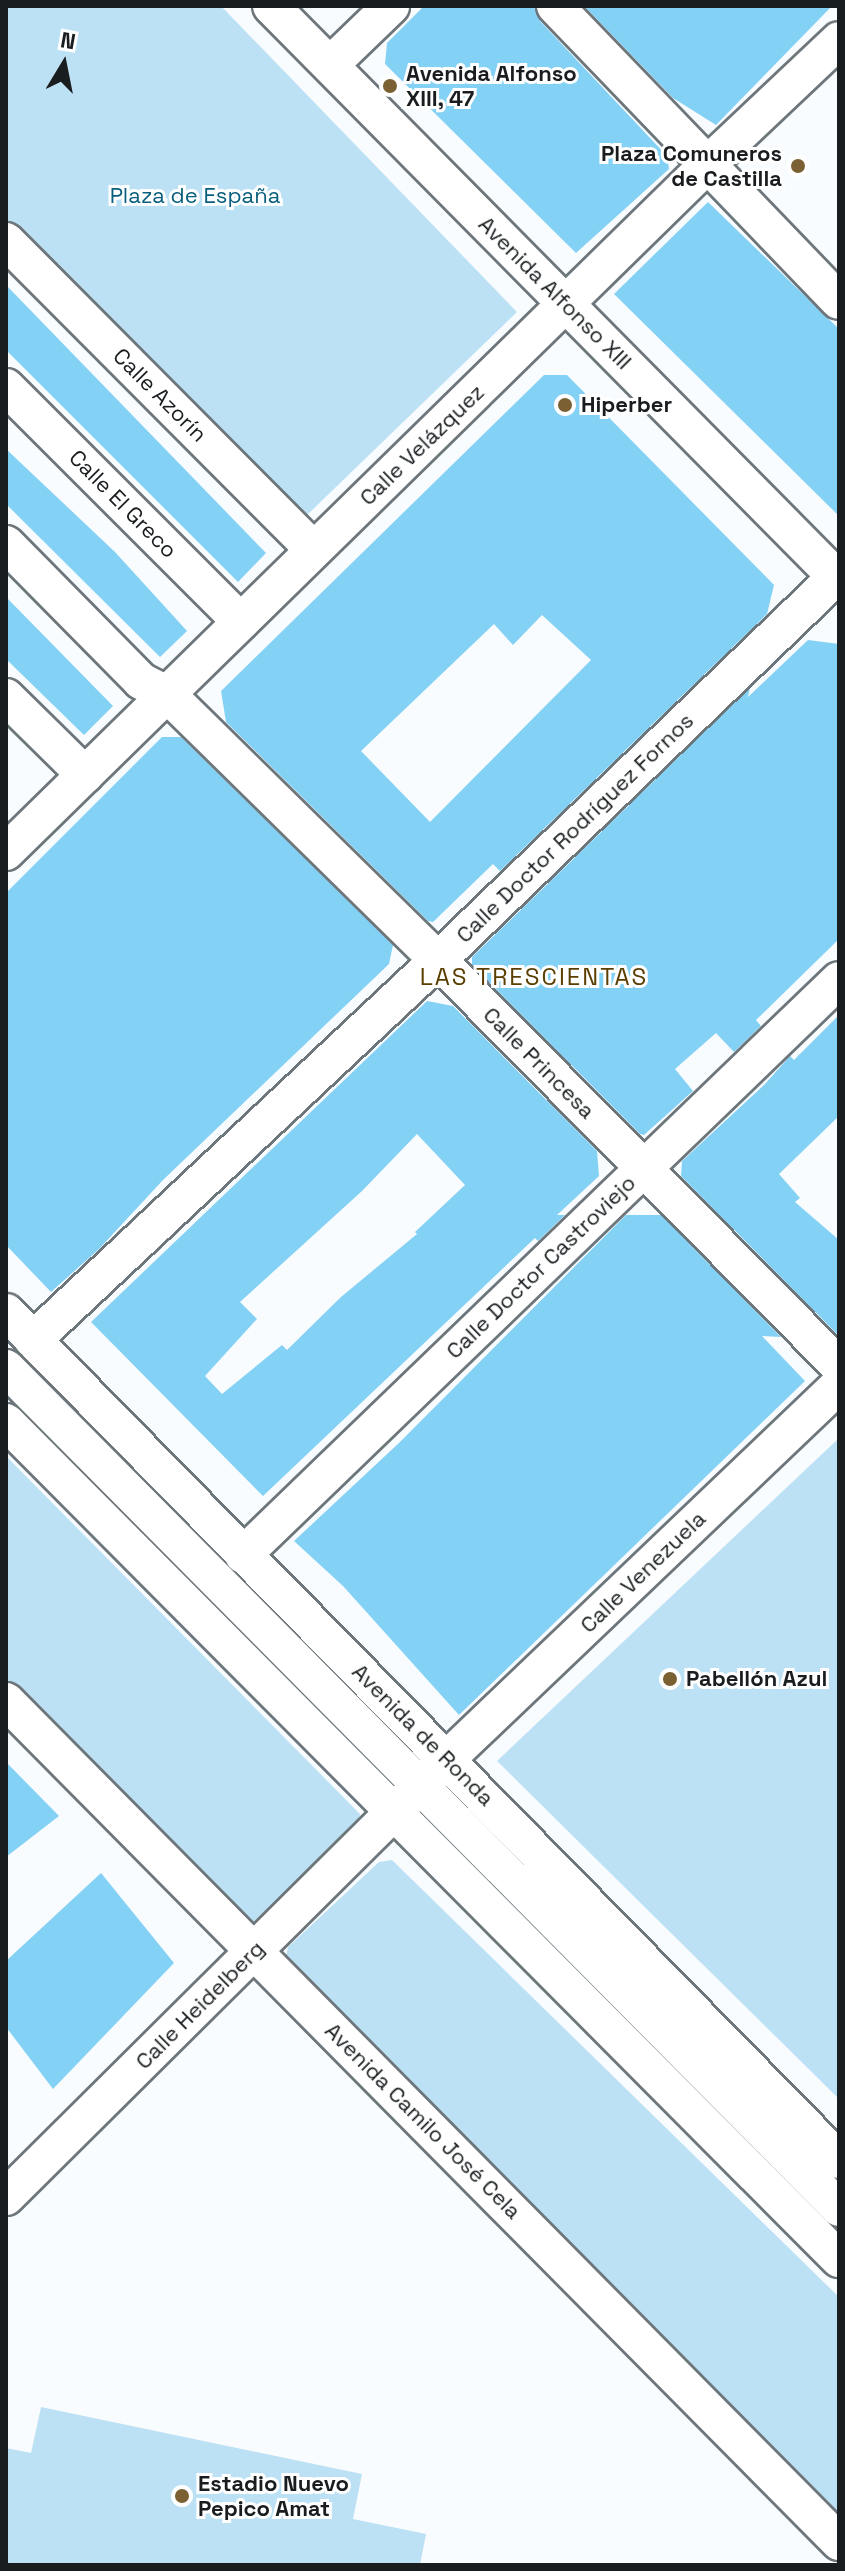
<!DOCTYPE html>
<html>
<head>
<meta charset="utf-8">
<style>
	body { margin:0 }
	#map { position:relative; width:845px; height:2571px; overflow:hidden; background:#f8fcfe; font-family:"Space Grotesk",sans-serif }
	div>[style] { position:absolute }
	.green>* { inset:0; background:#bde1f4 }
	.building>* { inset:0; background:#84d1f6 }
	.roads { filter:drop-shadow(2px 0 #6d767b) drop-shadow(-2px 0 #6d767b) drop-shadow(0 2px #6d767b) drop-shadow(0 -2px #6d767b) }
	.minor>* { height:36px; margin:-18px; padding:0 18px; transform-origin:18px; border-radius:18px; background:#fff }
	.dots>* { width:22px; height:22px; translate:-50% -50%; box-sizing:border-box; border:4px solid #fff; border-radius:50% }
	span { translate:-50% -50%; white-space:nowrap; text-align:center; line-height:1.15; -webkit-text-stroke:6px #fff; paint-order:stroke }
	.poi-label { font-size:22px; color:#191d1f; font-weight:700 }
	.left { translate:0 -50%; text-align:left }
	.right { translate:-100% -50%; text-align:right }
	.park-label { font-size:22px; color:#085e7d }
	.street-label { font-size:22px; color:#191d1f }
	.neighbourhood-label { font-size:24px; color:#593e00; letter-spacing:2px }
	.frame { position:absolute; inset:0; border:8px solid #191d1f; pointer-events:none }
	.north { position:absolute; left:24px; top:24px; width:80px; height:80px; -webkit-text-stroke:6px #fff; paint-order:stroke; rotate:10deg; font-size:22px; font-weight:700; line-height:32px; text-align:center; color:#191d1f }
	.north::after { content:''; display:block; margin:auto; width:28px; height:36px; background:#191d1f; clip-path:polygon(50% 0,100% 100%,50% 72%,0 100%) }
</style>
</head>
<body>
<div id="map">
	<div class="green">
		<i style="clip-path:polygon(6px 6px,221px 6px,517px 312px,307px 515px,289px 506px,6px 219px)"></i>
		<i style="clip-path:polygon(839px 1438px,839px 2099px,497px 1761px)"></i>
		<i style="clip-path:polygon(6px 1456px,360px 1814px,358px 1828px,254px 1921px,246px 1923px,6px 1680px)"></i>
		<i style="clip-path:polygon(392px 1860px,839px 2297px,839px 2517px,285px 1960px,288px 1947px,379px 1862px)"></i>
		<i style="clip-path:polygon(41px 2407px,362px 2474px,353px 2519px,426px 2534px,420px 2565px,6px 2565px,6px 2448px,31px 2453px)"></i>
	</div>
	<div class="building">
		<i style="clip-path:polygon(424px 6px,535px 6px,540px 21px,667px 156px,669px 169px,576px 253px,385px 64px,387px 43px)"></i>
		<i style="clip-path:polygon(584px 6px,832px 6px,716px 125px,673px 98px)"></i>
		<i style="clip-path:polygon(708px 202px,839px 329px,839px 516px,614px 294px)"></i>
		<i style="clip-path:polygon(6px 285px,266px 553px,238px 582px,6px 350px)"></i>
		<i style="clip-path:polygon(evenodd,544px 375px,567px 375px,774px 585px,767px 614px,500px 871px,493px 864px,433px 922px,428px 921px,226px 722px,221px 691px,544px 375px,542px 615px,591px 660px,430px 822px,361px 751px,494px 624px,513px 645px,542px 615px)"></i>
		<i style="clip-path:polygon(6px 449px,115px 552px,187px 631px,160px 657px,6px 504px)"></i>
		<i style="clip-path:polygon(6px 597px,113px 706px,84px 735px,6px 659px)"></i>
		<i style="clip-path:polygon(808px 640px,839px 644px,839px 939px,756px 1020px,761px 1026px,734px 1052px,716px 1033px,675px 1069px,693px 1091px,644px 1135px,640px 1134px,472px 965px,472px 957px,750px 688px,748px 697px)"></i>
		<i style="clip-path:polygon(162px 737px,181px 737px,393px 945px,389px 964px,163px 1180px,99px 1249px,51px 1292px,6px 1245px,6px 893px)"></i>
		<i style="clip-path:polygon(evenodd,427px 1001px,453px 1006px,597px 1151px,599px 1176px,557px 1215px,565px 1215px,538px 1241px,535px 1238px,263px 1496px,91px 1322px,427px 1001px,417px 1134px,465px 1185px,415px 1232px,417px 1234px,341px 1297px,287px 1350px,282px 1345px,222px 1394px,205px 1376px,257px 1319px,240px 1302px,362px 1191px,417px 1134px)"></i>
		<i style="clip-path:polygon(839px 1015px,839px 1116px,779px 1174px,800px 1198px,795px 1202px,839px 1240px,839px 1336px,681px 1176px,682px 1161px,765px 1084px,790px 1056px,794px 1060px)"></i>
		<i style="clip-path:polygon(626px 1215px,661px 1215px,781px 1337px,762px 1336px,805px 1381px,459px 1715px,343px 1586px,294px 1541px,400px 1442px)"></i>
		<i style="clip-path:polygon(6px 1762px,59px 1816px,6px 1857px)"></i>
		<i style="clip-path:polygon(101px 1873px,174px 1963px,53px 2089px,6px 2027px,6px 1961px)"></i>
	</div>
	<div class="roads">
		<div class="minor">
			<i style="left:271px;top:6px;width:808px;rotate:45.3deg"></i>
			<i style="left:555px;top:6px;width:409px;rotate:46.1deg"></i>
			<i style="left:330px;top:65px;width:85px;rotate:-44deg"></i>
			<i style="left:6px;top:241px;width:436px;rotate:45.1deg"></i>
			<i style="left:6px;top:387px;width:332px;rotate:45deg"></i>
			<i style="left:6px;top:544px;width:192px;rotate:45.4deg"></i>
			<i style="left:141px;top:681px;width:30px;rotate:27deg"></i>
			<i style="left:168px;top:695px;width:378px;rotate:44.5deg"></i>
			<i style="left:438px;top:960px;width:571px;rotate:45.35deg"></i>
			<i style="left:6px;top:697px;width:111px;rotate:44.6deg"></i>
			<i style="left:6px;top:852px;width:983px;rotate:-44.42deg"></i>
			<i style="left:708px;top:164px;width:180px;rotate:-43.4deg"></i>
			<i style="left:6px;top:1312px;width:1189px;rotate:45.51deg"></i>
			<i style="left:33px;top:1340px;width:555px;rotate:-43.18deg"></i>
			<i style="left:438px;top:960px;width:557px;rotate:-43.91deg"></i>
			<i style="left:6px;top:1368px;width:1183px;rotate:45.24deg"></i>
			<i style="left:6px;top:1422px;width:1181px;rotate:45.14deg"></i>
			<i style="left:243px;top:1555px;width:828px;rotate:-43.97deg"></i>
			<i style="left:6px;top:1701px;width:1184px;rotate:45.27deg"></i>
			<i style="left:6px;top:2197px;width:622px;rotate:-44.8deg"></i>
			<i style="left:447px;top:1759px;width:542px;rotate:-43.65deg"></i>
		</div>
	</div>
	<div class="dots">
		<i style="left:390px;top:86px;background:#7a6032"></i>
		<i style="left:798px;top:166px;background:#7a6032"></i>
		<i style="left:565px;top:405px;background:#7a6032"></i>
		<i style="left:670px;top:1679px;background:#7a6032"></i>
		<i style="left:182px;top:2496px;background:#7a6032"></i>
	</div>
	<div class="poi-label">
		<span class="left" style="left:406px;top:86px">Avenida Alfonso<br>XIII, 47</span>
		<span class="right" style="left:782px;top:166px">Plaza Comuneros<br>de Castilla</span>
		<span class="left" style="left:581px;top:405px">Hiperber</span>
		<span class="left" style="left:686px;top:1679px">Pabellón Azul</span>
		<span class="left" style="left:198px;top:2496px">Estadio Nuevo<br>Pepico Amat</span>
	</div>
	<div class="park-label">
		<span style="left:195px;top:196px">Plaza de España</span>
	</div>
	<div class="street-label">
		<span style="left:555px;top:293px;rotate:45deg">Avenida Alfonso XIII</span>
		<span style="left:160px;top:395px;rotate:45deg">Calle Azorín</span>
		<span style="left:422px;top:445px;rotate:-44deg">Calle Velázquez</span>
		<span style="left:123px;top:504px;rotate:45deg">Calle El Greco</span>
		<span style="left:575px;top:828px;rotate:-44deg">Calle Doctor Rodríguez Fornos</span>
		<span style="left:539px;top:1063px;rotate:45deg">Calle Princesa</span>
		<span style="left:541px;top:1267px;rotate:-44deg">Calle Doctor Castroviejo</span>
		<span style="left:643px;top:1572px;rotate:-44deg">Calle Venezuela</span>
		<span style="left:423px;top:1735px;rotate:45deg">Avenida de Ronda</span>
		<span style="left:200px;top:2005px;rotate:-45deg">Calle Heidelberg</span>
		<span style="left:423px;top:2121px;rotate:45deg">Avenida Camilo José Cela</span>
	</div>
	<div class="neighbourhood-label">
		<span style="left:534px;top:977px">LAS TRESCIENTAS</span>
	</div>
	<div class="frame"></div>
	<div class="north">N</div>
</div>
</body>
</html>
